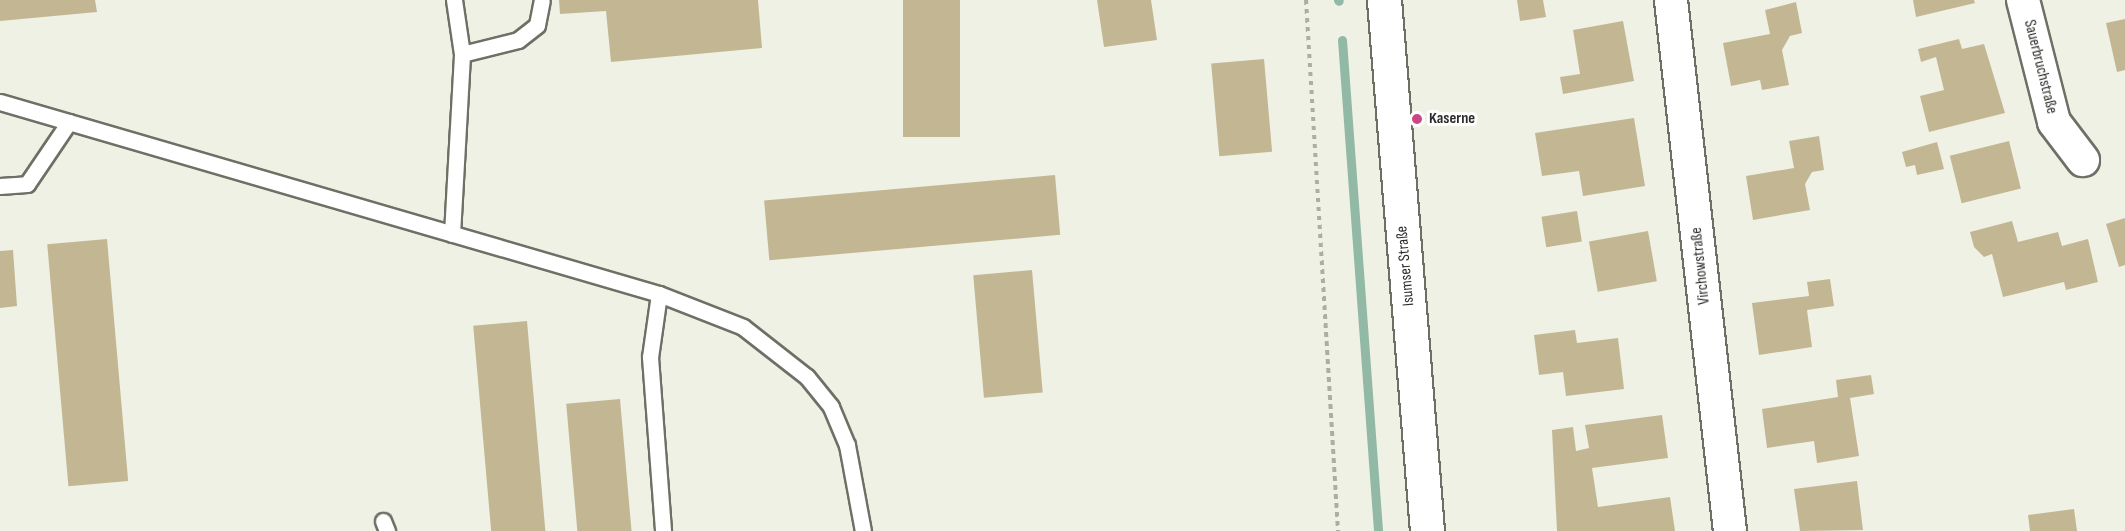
<!DOCTYPE html>
<html>
<head>
<meta charset="utf-8">
<style>
	body { margin:0 }
	#map { position:relative; width:2125px; height:531px; overflow:hidden; background:#eff1e5; font-family:"Sofia Sans Condensed",sans-serif }
	div>[style] { position:absolute }
	.stream>* { height:9px; margin:-4.5px; padding:0 4.5px; transform-origin:4.5px; border-radius:4.5px; background:#91b9a6 }
	.building>* { inset:0; background:#c3b793; transform-origin:0 0 }
	.path>* { height:4px; margin-top:-2px; transform-origin:0; background:repeating-linear-gradient(90deg,#acaea4 0 4.5px,transparent 0 9px) }
	.roads { filter:drop-shadow(2px 0 #6e7066) drop-shadow(-2px 0 #6e7066) drop-shadow(0 2px #6e7066) drop-shadow(0 -2px #6e7066) }
	.service>* { height:15px; margin:-7.5px; padding:0 7.5px; transform-origin:7.5px; border-radius:7.5px; background:#fff }
	.minor>* { height:32px; margin:-16px; padding:0 16px; transform-origin:16px; border-radius:16px; background:#fff }
	.tertiary>* { height:33px; margin:-16.5px; padding:0 16.5px; transform-origin:16.5px; border-radius:16.5px; background:#fff }
	.dots>* { width:16px; height:16px; translate:-50% -50%; box-sizing:border-box; border:3px solid #fff; border-radius:50% }
	span { translate:-50% -50%; white-space:nowrap; text-align:center; line-height:1.15; -webkit-text-stroke:6px #fff; paint-order:stroke }
	.street-label { font-size:16px; color:#2d2e2a }
	.poi-label { font-size:16px; color:#2d2e2a; font-weight:700 }
	.left { translate:0 -50%; text-align:left }
</style>
</head>
<body>
<div id="map">
	<div class="stream">
		<i style="left:1338px;top:0;width:1px;rotate:45deg"></i>
		<i style="left:1342px;top:40px;width:492px;rotate:85.8deg"></i>
	</div>
	<div class="building">
		<i style="clip-path:polygon(0 0,95px 0,97px 12px,0 21px)"></i>
		<i style="clip-path:polygon(559px 0,758px 0,762px 48px,611px 62px,606px 11px,560px 14px)"></i>
		<i style="left:903px;top:0;width:57px;height:137px"></i>
		<i style="clip-path:polygon(1097px 0,1151px 0,1157px 40px,1104px 47px)"></i>
		<i style="clip-path:polygon(1517px 0,1543px 0,1546px 17px,1520px 21px)"></i>
		<i style="clip-path:polygon(1913px 0,1974px 0,1975px 3px,1916px 17px)"></i>
		<i style="clip-path:polygon(1796px 2px,1802px 33px,1790px 36px,1782px 50px,1789px 85px,1762px 90px,1760px 80px,1731px 86px,1723px 43px,1770px 34px,1765px 10px)"></i>
		<i style="clip-path:polygon(2125px 19px,2125px 70px,2117px 72px,2106px 23px)"></i>
		<i style="clip-path:polygon(1623px 21px,1634px 81px,1563px 94px,1560px 77px,1580px 74px,1573px 30px)"></i>
		<i style="clip-path:polygon(1959px 39px,1962px 49px,1984px 44px,2005px 113px,1929px 132px,1920px 96px,1944px 90px,1936px 57px,1921px 62px,1918px 49px)"></i>
		<i style="left:1264px;top:59px;width:93px;height:53px;rotate:85deg"></i>
		<i style="clip-path:polygon(1634px 118px,1645px 186px,1583px 196px,1579px 171px,1542px 176px,1535px 133px)"></i>
		<i style="clip-path:polygon(1819px 136px,1824px 170px,1812px 172px,1805px 184px,1810px 210px,1753px 220px,1746px 176px,1794px 168px,1789px 141px)"></i>
		<i style="left:2009px;top:141px;width:49px;height:61px;rotate:76deg"></i>
		<i style="clip-path:polygon(1937px 142px,1944px 169px,1917px 175px,1915px 165px,1906px 167px,1902px 152px)"></i>
		<i style="left:1055px;top:175px;width:60px;height:292px;rotate:85deg"></i>
		<i style="left:1577px;top:211px;width:31px;height:36px;rotate:81deg"></i>
		<i style="clip-path:polygon(2125px 218px,2125px 265px,2119px 267px,2106px 224px)"></i>
		<i style="clip-path:polygon(2012px 221px,2018px 242px,2058px 232px,2062px 246px,2088px 239px,2098px 282px,2066px 290px,2064px 282px,2003px 297px,1992px 254px,1984px 257px,1974px 247px,1970px 232px)"></i>
		<i style="left:1648px;top:231px;width:51px;height:60px;rotate:80deg"></i>
		<i style="left:107px;top:239px;width:243px;height:60px;rotate:85deg"></i>
		<i style="clip-path:polygon(13px 250px,17px 306px,0 308px,0 251px)"></i>
		<i style="left:1032px;top:270px;width:123px;height:59px;rotate:85deg"></i>
		<i style="clip-path:polygon(1830px 279px,1834px 306px,1807px 310px,1812px 347px,1759px 355px,1752px 303px,1809px 296px,1807px 282px)"></i>
		<i style="left:527px;top:321px;width:211px;height:54px;rotate:85deg"></i>
		<i style="clip-path:polygon(1575px 330px,1577px 343px,1618px 338px,1624px 389px,1566px 396px,1563px 372px,1539px 375px,1534px 335px)"></i>
		<i style="clip-path:polygon(1871px 375px,1874px 394px,1850px 398px,1859px 456px,1817px 463px,1814px 441px,1767px 448px,1762px 409px,1838px 397px,1836px 380px)"></i>
		<i style="left:620px;top:399px;width:133px;height:54px;rotate:85deg"></i>
		<i style="clip-path:polygon(1662px 415px,1668px 458px,1592px 468px,1598px 507px,1670px 497px,1675px 531px,1557px 531px,1552px 430px,1573px 427px,1576px 451px,1589px 448px,1585px 425px)"></i>
		<i style="clip-path:polygon(1857px 481px,1863px 530px,1800px 531px,1794px 489px)"></i>
		<i style="clip-path:polygon(2074px 509px,2077px 531px,2030px 531px,2028px 515px)"></i>
	</div>
	<div class="path">
		<i style="left:1306px;top:0;width:532px;rotate:86.55deg"></i>
	</div>
	<div class="roads">
		<div class="service">
			<i style="left:462px;top:54px;width:58px;rotate:-14deg"></i>
			<i style="left:518px;top:40px;width:24px;rotate:-38deg"></i>
			<i style="left:537px;top:25px;width:25px;rotate:-79deg"></i>
			<i style="left:0;top:102px;width:686px;rotate:16.24deg"></i>
			<i style="left:659px;top:294px;width:90px;rotate:21.4deg"></i>
			<i style="left:743px;top:327px;width:81px;rotate:38deg"></i>
			<i style="left:807px;top:377px;width:38px;rotate:51deg"></i>
			<i style="left:831px;top:407px;width:41px;rotate:67.2deg"></i>
			<i style="left:847px;top:445px;width:87px;rotate:79.5deg"></i>
			<i style="left:0;top:186px;width:27px;rotate:-4deg"></i>
			<i style="left:27px;top:184px;width:75px;rotate:-55.9deg"></i>
			<i style="left:452px;top:234px;width:180px;rotate:-86.8deg"></i>
			<i style="left:462px;top:54px;width:55px;rotate:-98.4deg"></i>
			<i style="left:659px;top:294px;width:64px;rotate:98.1deg"></i>
			<i style="left:650px;top:357px;width:174px;rotate:85.7deg"></i>
			<i style="left:383px;top:521px;width:11px;rotate:68deg"></i>
		</div>
		<div class="minor">
			<i style="left:1671px;top:0;width:534px;rotate:83.66deg"></i>
			<i style="left:2023px;top:0;width:126px;rotate:75.7deg"></i>
			<i style="left:2054px;top:122px;width:48px;rotate:52.7deg"></i>
		</div>
		<div class="tertiary">
			<i style="left:1384px;top:0;width:533px;rotate:85.37deg"></i>
		</div>
	</div>
	<div class="dots">
		<i style="left:1417px;top:119px;background:#cc4686"></i>
	</div>
	<div class="street-label">
		<span style="left:2040px;top:67px;rotate:76deg">Sauerbruchstraße</span>
		<span style="left:1406px;top:266px;rotate:-95deg">Isumser Straße</span>
		<span style="left:1701px;top:266px;rotate:-96deg">Virchowstraße</span>
	</div>
	<div class="poi-label">
		<span class="left" style="left:1429px;top:119px">Kaserne</span>
	</div>
</div>
</body>
</html>
